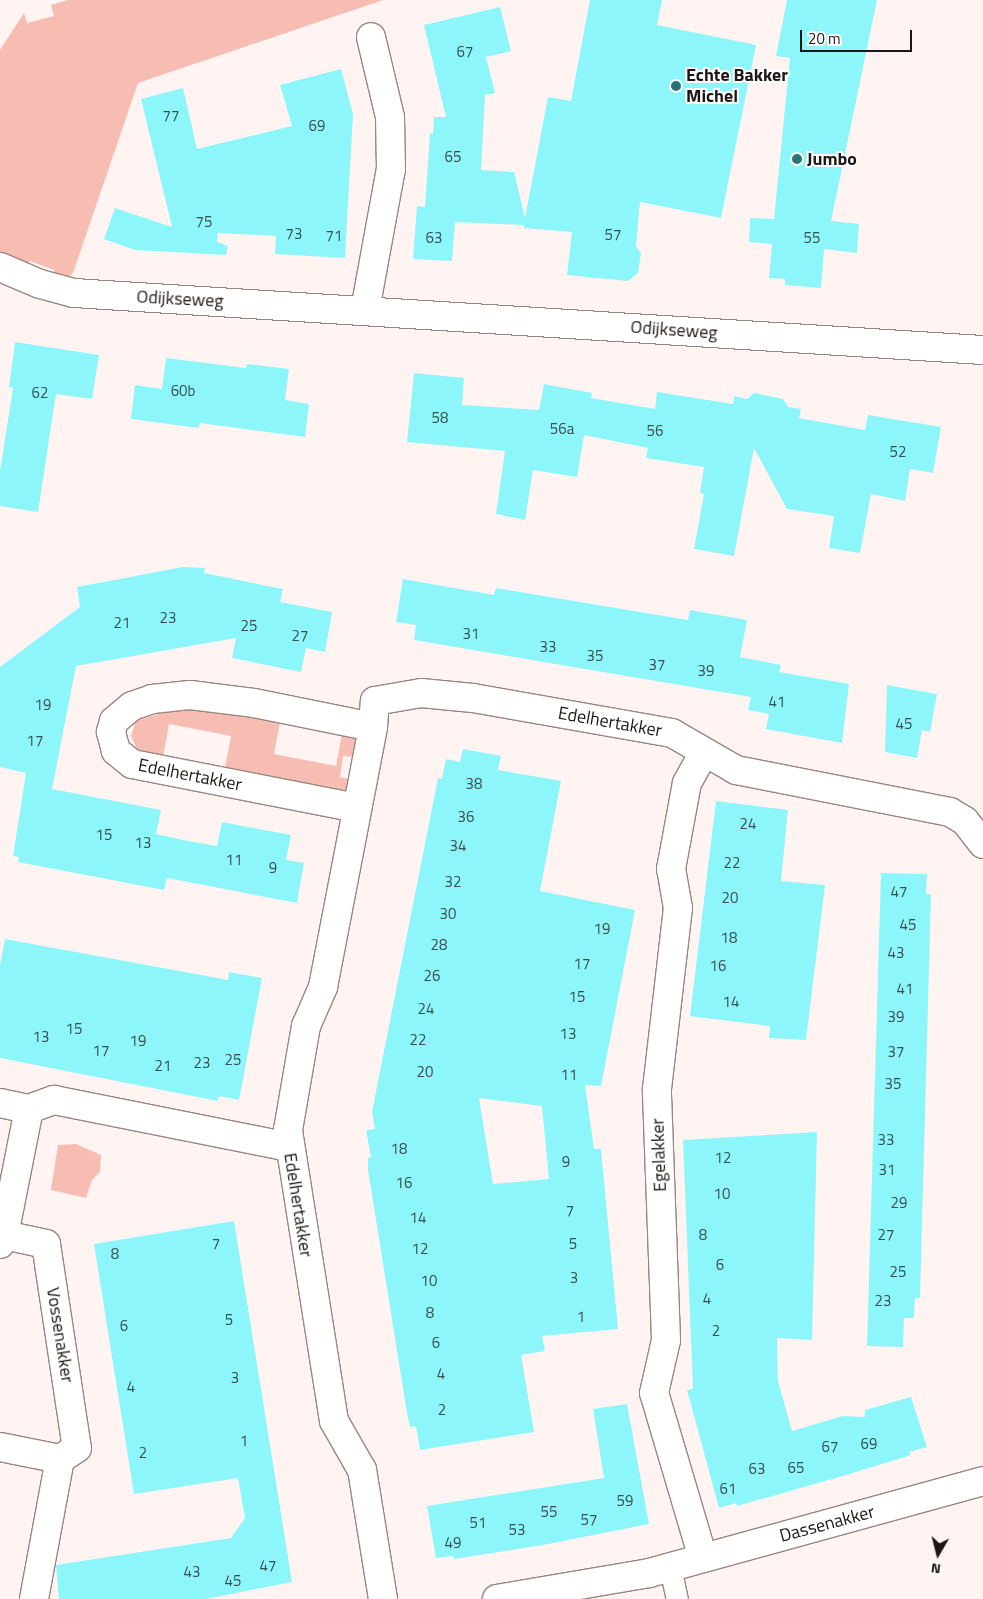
<!DOCTYPE html>
<html>
<head>
<meta charset="utf-8">
<style>
	body { margin:0 }
	#map { position:relative; width:983px; height:1599px; overflow:hidden; background:#fff4f2; font-family:"Titillium Web",sans-serif }
	div>[style] { position:absolute }
	.green>* { inset:0; background:#f7bdb2 }
	.building>* { inset:0; background:#8df6fb }
	.roads { filter:drop-shadow(1px 0 #968683) drop-shadow(-1px 0 #968683) drop-shadow(0 1px #968683) drop-shadow(0 -1px #968683) }
	.service>* { height:21px; margin:-10.5px; padding:0 10.5px; transform-origin:10.5px; border-radius:10.5px; background:#fff }
	.minor>* { height:28px; margin:-14px; padding:0 14px; transform-origin:14px; border-radius:14px; background:#fff }
	.dots>* { width:14px; height:14px; translate:-50% -50%; box-sizing:border-box; border:2px solid #fff; border-radius:50% }
	span { translate:-50% -50%; white-space:nowrap; text-align:center; line-height:1.15; -webkit-text-stroke:4px #fff; paint-order:stroke }
	.number-label { font-size:15px; color:#384f4f }
	.number-label span { -webkit-text-stroke-width:0 }
	.poi-label { font-size:18px; color:#1c1716; font-weight:700 }
	.left { translate:0 -50%; text-align:left }
	.street-label { font-size:18px; color:#1c1716 }
	.north { position:absolute; left:913px; top:1529px; width:50px; height:50px; -webkit-text-stroke:4px #fff; paint-order:stroke; rotate:188deg; font-size:14px; font-weight:700; line-height:20px; text-align:center; color:#1c1716 }
	.north::after { content:''; display:block; margin:auto; width:18px; height:22px; background:#1c1716; clip-path:polygon(50% 0,100% 100%,50% 72%,0 100%) }
	.scale { position:absolute; left:800px; top:30px; width:112px; height:22px; box-sizing:border-box; border:2px solid #1c1716; border-top:0; padding-left:6px; font-size:15px; line-height:18px; white-space:nowrap; color:#1c1716; -webkit-text-stroke:4px #fff; paint-order:stroke }
</style>
</head>
<body>
<div id="map">
	<div class="green">
		<i style="clip-path:polygon(68px 0,383px 0,138px 83px,73px 273px,65px 280px,52px 278px,54px 270px,30px 261px,26px 268px,0 257px,0 50px,24px 13px,27px 23px,54px 16px,51px 5px)"></i>
		<i style="clip-path:polygon(174px 709px,220px 710px,280px 722px,274px 754px,336px 766px,342px 734px,358px 736px,354px 757px,343px 756px,340px 777px,349px 779px,347px 793px,225px 768px,231px 736px,169px 724px,163px 757px,139px 753px,131px 736px,136px 721px)"></i>
		<i style="clip-path:polygon(76px 1144px,101px 1155px,100px 1172px,92px 1180px,86px 1198px,51px 1190px,58px 1145px)"></i>
	</div>
	<div class="building">
		<i style="clip-path:polygon(590px 0,662px 0,657px 25px,756px 45px,721px 218px,640px 202px,636px 246px,641px 253px,638px 273px,628px 281px,567px 275px,572px 232px,524px 228px,524px 225px,455px 222px,452px 261px,413px 259px,417px 206px,425px 207px,430px 133px,433px 134px,434px 117px,446px 117px,424px 25px,500px 7px,511px 51px,486px 57px,495px 93px,485px 95px,481px 170px,514px 172px,525px 218px,548px 97px,571px 101px)"></i>
		<i style="clip-path:polygon(787px 0,877px 0,831px 221px,859px 224px,857px 253px,824px 249px,821px 288px,785px 285px,785px 279px,769px 278px,772px 244px,749px 242px,750px 218px,774px 219px,790px 58px,776px 56px)"></i>
		<i style="clip-path:polygon(341px 69px,353px 114px,345px 258px,275px 254px,276px 236px,218px 233px,217px 242px,228px 246px,226px 255px,135px 250px,104px 239px,115px 208px,172px 227px,141px 99px,183px 88px,197px 149px,292px 126px,280px 85px)"></i>
		<i style="clip-path:polygon(15px 342px,99px 355px,92px 399px,56px 394px,38px 512px,0 506px,0 471px,13px 388px,9px 387px)"></i>
		<i style="clip-path:polygon(166px 358px,246px 368px,247px 364px,289px 369px,285px 400px,309px 404px,305px 437px,200px 423px,199px 428px,131px 419px,135px 385px,162px 389px)"></i>
		<i style="clip-path:polygon(414px 373px,464px 378px,462px 405px,539px 410px,544px 384px,592px 393px,591px 398px,655px 409px,657px 392px,733px 404px,734px 396px,747px 399px,754px 393px,783px 399px,788px 407px,801px 409px,799px 418px,865px 430px,868px 415px,941px 427px,933px 473px,910px 469px,905px 501px,871px 494px,860px 553px,829px 548px,834px 516px,787px 509px,754px 448px,734px 556px,694px 549px,704px 494px,700px 493px,704px 467px,646px 458px,648px 448px,584px 435px,577px 477px,533px 470px,525px 520px,496px 514px,505px 451px,407px 442px)"></i>
		<i style="clip-path:polygon(183px 567px,205px 568px,204px 573px,283px 589px,280px 602px,332px 612px,325px 652px,306px 648px,301px 672px,232px 658px,236px 638px,76px 666px,52px 789px,161px 810px,156px 834px,188px 841px,217px 846px,222px 822px,291px 835px,286px 860px,304px 863px,297px 903px,167px 878px,164px 890px,18px 862px,19px 857px,13px 856px,26px 773px,0 767px,0 667px,80px 607px,77px 587px)"></i>
		<i style="clip-path:polygon(403px 579px,494px 595px,496px 588px,688px 620px,690px 610px,747px 620px,740px 657px,781px 665px,779px 672px,849px 684px,842px 743px,766px 729px,769px 714px,748px 710px,751px 697px,414px 640px,416px 625px,396px 622px)"></i>
		<i style="clip-path:polygon(887px 685px,937px 694px,930px 732px,922px 730px,917px 758px,885px 752px)"></i>
		<i style="clip-path:polygon(evenodd,463px 749px,501px 756px,498px 770px,561px 781px,540px 891px,635px 910px,601px 1086px,585px 1085px,594px 1149px,601px 1149px,618px 1329px,542px 1336px,545px 1351px,521px 1355px,534px 1432px,420px 1450px,416px 1426px,410px 1427px,407px 1413px,368px 1170px,368px 1158px,371px 1157px,366px 1130px,375px 1129px,372px 1112px,438px 778px,442px 779px,446px 759px,460px 762px,463px 749px,479px 1098px,542px 1106px,549px 1179px,493px 1184px,479px 1098px)"></i>
		<i style="clip-path:polygon(716px 801px,788px 810px,781px 881px,825px 885px,806px 1040px,769px 1038px,770px 1026px,690px 1016px)"></i>
		<i style="clip-path:polygon(881px 873px,927px 874px,926px 894px,931px 894px,920px 1298px,915px 1298px,914px 1318px,904px 1318px,903px 1347px,867px 1346px)"></i>
		<i style="clip-path:polygon(5px 939px,228px 980px,229px 972px,262px 978px,239px 1100px,219px 1096px,218px 1101px,0 1058px,0 965px)"></i>
		<i style="clip-path:polygon(817px 1132px,812px 1340px,777px 1338px,778px 1381px,792px 1431px,843px 1416px,865px 1417px,865px 1410px,911px 1397px,927px 1447px,909px 1452px,911px 1455px,846px 1475px,737px 1506px,736px 1503px,719px 1508px,687px 1390px,693px 1389px,683px 1140px)"></i>
		<i style="clip-path:polygon(234px 1221px,292px 1582px,206px 1599px,59px 1599px,56px 1565px,231px 1538px,245px 1518px,238px 1478px,134px 1494px,94px 1244px)"></i>
		<i style="clip-path:polygon(627px 1404px,649px 1524px,543px 1545px,454px 1559px,453px 1556px,436px 1558px,427px 1506px,604px 1478px,593px 1409px)"></i>
	</div>
	<div class="roads">
		<div class="service">
			<i style="left:670px;top:1567px;width:33px;rotate:78deg"></i>
		</div>
		<div class="minor">
			<i style="left:0;top:267px;width:43px;rotate:23deg"></i>
			<i style="left:40px;top:284px;width:35px;rotate:15deg"></i>
			<i style="left:74px;top:293px;width:911px;rotate:3.59deg"></i>
			<i style="left:365px;top:310px;width:143px;rotate:-79.6deg"></i>
			<i style="left:391px;top:169px;width:52px;rotate:-91.1deg"></i>
			<i style="left:390px;top:117px;width:82px;rotate:-103.4deg"></i>
			<i style="left:357px;top:808px;width:229px;rotate:-168.9deg"></i>
			<i style="left:132px;top:764px;width:21px;rotate:-141deg"></i>
			<i style="left:116px;top:751px;width:20px;rotate:-105deg"></i>
			<i style="left:111px;top:732px;width:11px;rotate:-75deg"></i>
			<i style="left:114px;top:721px;width:23px;rotate:-40deg"></i>
			<i style="left:132px;top:706px;width:21px;rotate:-19deg"></i>
			<i style="left:152px;top:699px;width:38px;rotate:-6deg"></i>
			<i style="left:190px;top:695px;width:64px;rotate:7.1deg"></i>
			<i style="left:254px;top:703px;width:121px;rotate:11.4deg"></i>
			<i style="left:0;top:1103px;width:30px;rotate:12deg"></i>
			<i style="left:29px;top:1109px;width:27px;rotate:-20deg"></i>
			<i style="left:54px;top:1100px;width:240px;rotate:11.3deg"></i>
			<i style="left:4px;top:1235px;width:128px;rotate:-78.8deg"></i>
			<i style="left:0;top:1244px;width:10px;rotate:-66deg"></i>
			<i style="left:4px;top:1235px;width:43px;rotate:12.1deg"></i>
			<i style="left:46px;top:1244px;width:206px;rotate:81.4deg"></i>
			<i style="left:77px;top:1448px;width:20px;rotate:147deg"></i>
			<i style="left:60px;top:1459px;width:61px;rotate:-168.7deg"></i>
			<i style="left:703px;top:1558px;width:172px;rotate:-106.5deg"></i>
			<i style="left:654px;top:1393px;width:54px;rotate:-77.2deg"></i>
			<i style="left:666px;top:1340px;width:251px;rotate:-92.1deg"></i>
			<i style="left:657px;top:1089px;width:182px;rotate:-83.4deg"></i>
			<i style="left:678px;top:908px;width:40px;rotate:-100deg"></i>
			<i style="left:671px;top:869px;width:87px;rotate:-79.5deg"></i>
			<i style="left:687px;top:783px;width:35px;rotate:-61deg"></i>
			<i style="left:34px;top:1599px;width:142px;rotate:-79.5deg"></i>
			<i style="left:383px;top:1599px;width:131px;rotate:-99.2deg"></i>
			<i style="left:362px;top:1470px;width:56px;rotate:-119.7deg"></i>
			<i style="left:334px;top:1421px;width:295px;rotate:-99deg"></i>
			<i style="left:288px;top:1130px;width:106px;rotate:-80.2deg"></i>
			<i style="left:306px;top:1026px;width:43px;rotate:-66.4deg"></i>
			<i style="left:323px;top:987px;width:265px;rotate:-79.1deg"></i>
			<i style="left:373px;top:727px;width:26px;rotate:-86deg"></i>
			<i style="left:375px;top:701px;width:47px;rotate:-9.9deg"></i>
			<i style="left:421px;top:693px;width:52px;rotate:5.5deg"></i>
			<i style="left:473px;top:698px;width:202px;rotate:10deg"></i>
			<i style="left:672px;top:733px;width:74px;rotate:30deg"></i>
			<i style="left:736px;top:770px;width:218px;rotate:11.1deg"></i>
			<i style="left:950px;top:812px;width:17px;rotate:31deg"></i>
			<i style="left:965px;top:821px;width:29px;rotate:52deg"></i>
			<i style="left:497px;top:1599px;width:154px;rotate:-9.7deg"></i>
			<i style="left:649px;top:1573px;width:346px;rotate:-15.4deg"></i>
		</div>
	</div>
	<div class="dots">
		<i style="left:676px;top:86px;background:#287376"></i>
		<i style="left:797px;top:159px;background:#287376"></i>
	</div>
	<div class="number-label">
		<span style="left:465px;top:52px">67</span>
		<span style="left:171px;top:116px">77</span>
		<span style="left:317px;top:126px">69</span>
		<span style="left:453px;top:157px">65</span>
		<span style="left:204px;top:222px">75</span>
		<span style="left:294px;top:234px">73</span>
		<span style="left:613px;top:235px">57</span>
		<span style="left:334px;top:236px">71</span>
		<span style="left:434px;top:238px">63</span>
		<span style="left:812px;top:238px">55</span>
		<span style="left:183px;top:391px">60b</span>
		<span style="left:40px;top:393px">62</span>
		<span style="left:440px;top:418px">58</span>
		<span style="left:562px;top:429px">56a</span>
		<span style="left:655px;top:431px">56</span>
		<span style="left:898px;top:452px">52</span>
		<span style="left:168px;top:618px">23</span>
		<span style="left:122px;top:623px">21</span>
		<span style="left:249px;top:626px">25</span>
		<span style="left:471px;top:634px">31</span>
		<span style="left:300px;top:636px">27</span>
		<span style="left:548px;top:647px">33</span>
		<span style="left:595px;top:656px">35</span>
		<span style="left:657px;top:665px">37</span>
		<span style="left:706px;top:671px">39</span>
		<span style="left:777px;top:702px">41</span>
		<span style="left:43px;top:705px">19</span>
		<span style="left:904px;top:724px">45</span>
		<span style="left:35px;top:741px">17</span>
		<span style="left:474px;top:784px">38</span>
		<span style="left:466px;top:817px">36</span>
		<span style="left:748px;top:824px">24</span>
		<span style="left:104px;top:835px">15</span>
		<span style="left:143px;top:843px">13</span>
		<span style="left:458px;top:846px">34</span>
		<span style="left:234px;top:860px">11</span>
		<span style="left:732px;top:863px">22</span>
		<span style="left:273px;top:868px">9</span>
		<span style="left:453px;top:882px">32</span>
		<span style="left:899px;top:892px">47</span>
		<span style="left:730px;top:898px">20</span>
		<span style="left:448px;top:914px">30</span>
		<span style="left:908px;top:925px">45</span>
		<span style="left:602px;top:929px">19</span>
		<span style="left:729px;top:938px">18</span>
		<span style="left:439px;top:945px">28</span>
		<span style="left:896px;top:953px">43</span>
		<span style="left:582px;top:964px">17</span>
		<span style="left:718px;top:966px">16</span>
		<span style="left:432px;top:976px">26</span>
		<span style="left:905px;top:989px">41</span>
		<span style="left:577px;top:997px">15</span>
		<span style="left:731px;top:1002px">14</span>
		<span style="left:426px;top:1009px">24</span>
		<span style="left:896px;top:1017px">39</span>
		<span style="left:74px;top:1029px">15</span>
		<span style="left:568px;top:1034px">13</span>
		<span style="left:41px;top:1037px">13</span>
		<span style="left:418px;top:1040px">22</span>
		<span style="left:138px;top:1041px">19</span>
		<span style="left:101px;top:1051px">17</span>
		<span style="left:896px;top:1052px">37</span>
		<span style="left:233px;top:1060px">25</span>
		<span style="left:202px;top:1063px">23</span>
		<span style="left:163px;top:1066px">21</span>
		<span style="left:425px;top:1072px">20</span>
		<span style="left:569px;top:1075px">11</span>
		<span style="left:893px;top:1084px">35</span>
		<span style="left:886px;top:1140px">33</span>
		<span style="left:399px;top:1149px">18</span>
		<span style="left:723px;top:1158px">12</span>
		<span style="left:566px;top:1162px">9</span>
		<span style="left:887px;top:1170px">31</span>
		<span style="left:404px;top:1183px">16</span>
		<span style="left:722px;top:1194px">10</span>
		<span style="left:899px;top:1203px">29</span>
		<span style="left:570px;top:1211px">7</span>
		<span style="left:418px;top:1218px">14</span>
		<span style="left:703px;top:1235px">8</span>
		<span style="left:886px;top:1235px">27</span>
		<span style="left:216px;top:1244px">7</span>
		<span style="left:573px;top:1244px">5</span>
		<span style="left:420px;top:1249px">12</span>
		<span style="left:115px;top:1254px">8</span>
		<span style="left:720px;top:1265px">6</span>
		<span style="left:898px;top:1272px">25</span>
		<span style="left:574px;top:1278px">3</span>
		<span style="left:429px;top:1281px">10</span>
		<span style="left:707px;top:1299px">4</span>
		<span style="left:883px;top:1301px">23</span>
		<span style="left:430px;top:1313px">8</span>
		<span style="left:581px;top:1317px">1</span>
		<span style="left:229px;top:1320px">5</span>
		<span style="left:124px;top:1326px">6</span>
		<span style="left:716px;top:1331px">2</span>
		<span style="left:436px;top:1343px">6</span>
		<span style="left:441px;top:1374px">4</span>
		<span style="left:235px;top:1378px">3</span>
		<span style="left:131px;top:1387px">4</span>
		<span style="left:442px;top:1410px">2</span>
		<span style="left:244px;top:1441px">1</span>
		<span style="left:869px;top:1444px">69</span>
		<span style="left:830px;top:1447px">67</span>
		<span style="left:143px;top:1453px">2</span>
		<span style="left:796px;top:1468px">65</span>
		<span style="left:757px;top:1469px">63</span>
		<span style="left:728px;top:1489px">61</span>
		<span style="left:625px;top:1501px">59</span>
		<span style="left:549px;top:1512px">55</span>
		<span style="left:589px;top:1520px">57</span>
		<span style="left:478px;top:1523px">51</span>
		<span style="left:517px;top:1530px">53</span>
		<span style="left:453px;top:1543px">49</span>
		<span style="left:268px;top:1566px">47</span>
		<span style="left:192px;top:1572px">43</span>
		<span style="left:233px;top:1581px">45</span>
	</div>
	<div class="poi-label">
		<span class="left" style="left:686px;top:86px">Echte Bakker<br>Michel</span>
		<span class="left" style="left:807px;top:159px">Jumbo</span>
	</div>
	<div class="street-label">
		<span style="left:180px;top:299px;rotate:3deg">Odijkseweg</span>
		<span style="left:674px;top:330px;rotate:4deg">Odijkseweg</span>
		<span style="left:610px;top:722px;rotate:10deg">Edelhertakker</span>
		<span style="left:190px;top:775px;rotate:11deg">Edelhertakker</span>
		<span style="left:659px;top:1155px;rotate:-92deg">Egelakker</span>
		<span style="left:298px;top:1205px;rotate:81deg">Edelhertakker</span>
		<span style="left:60px;top:1335px;rotate:81deg">Vossenakker</span>
		<span style="left:827px;top:1524px;rotate:-15deg">Dassenakker</span>
	</div>
	<div class="north">N</div>
	<div class="scale">20 m</div>
</div>
</body>
</html>
